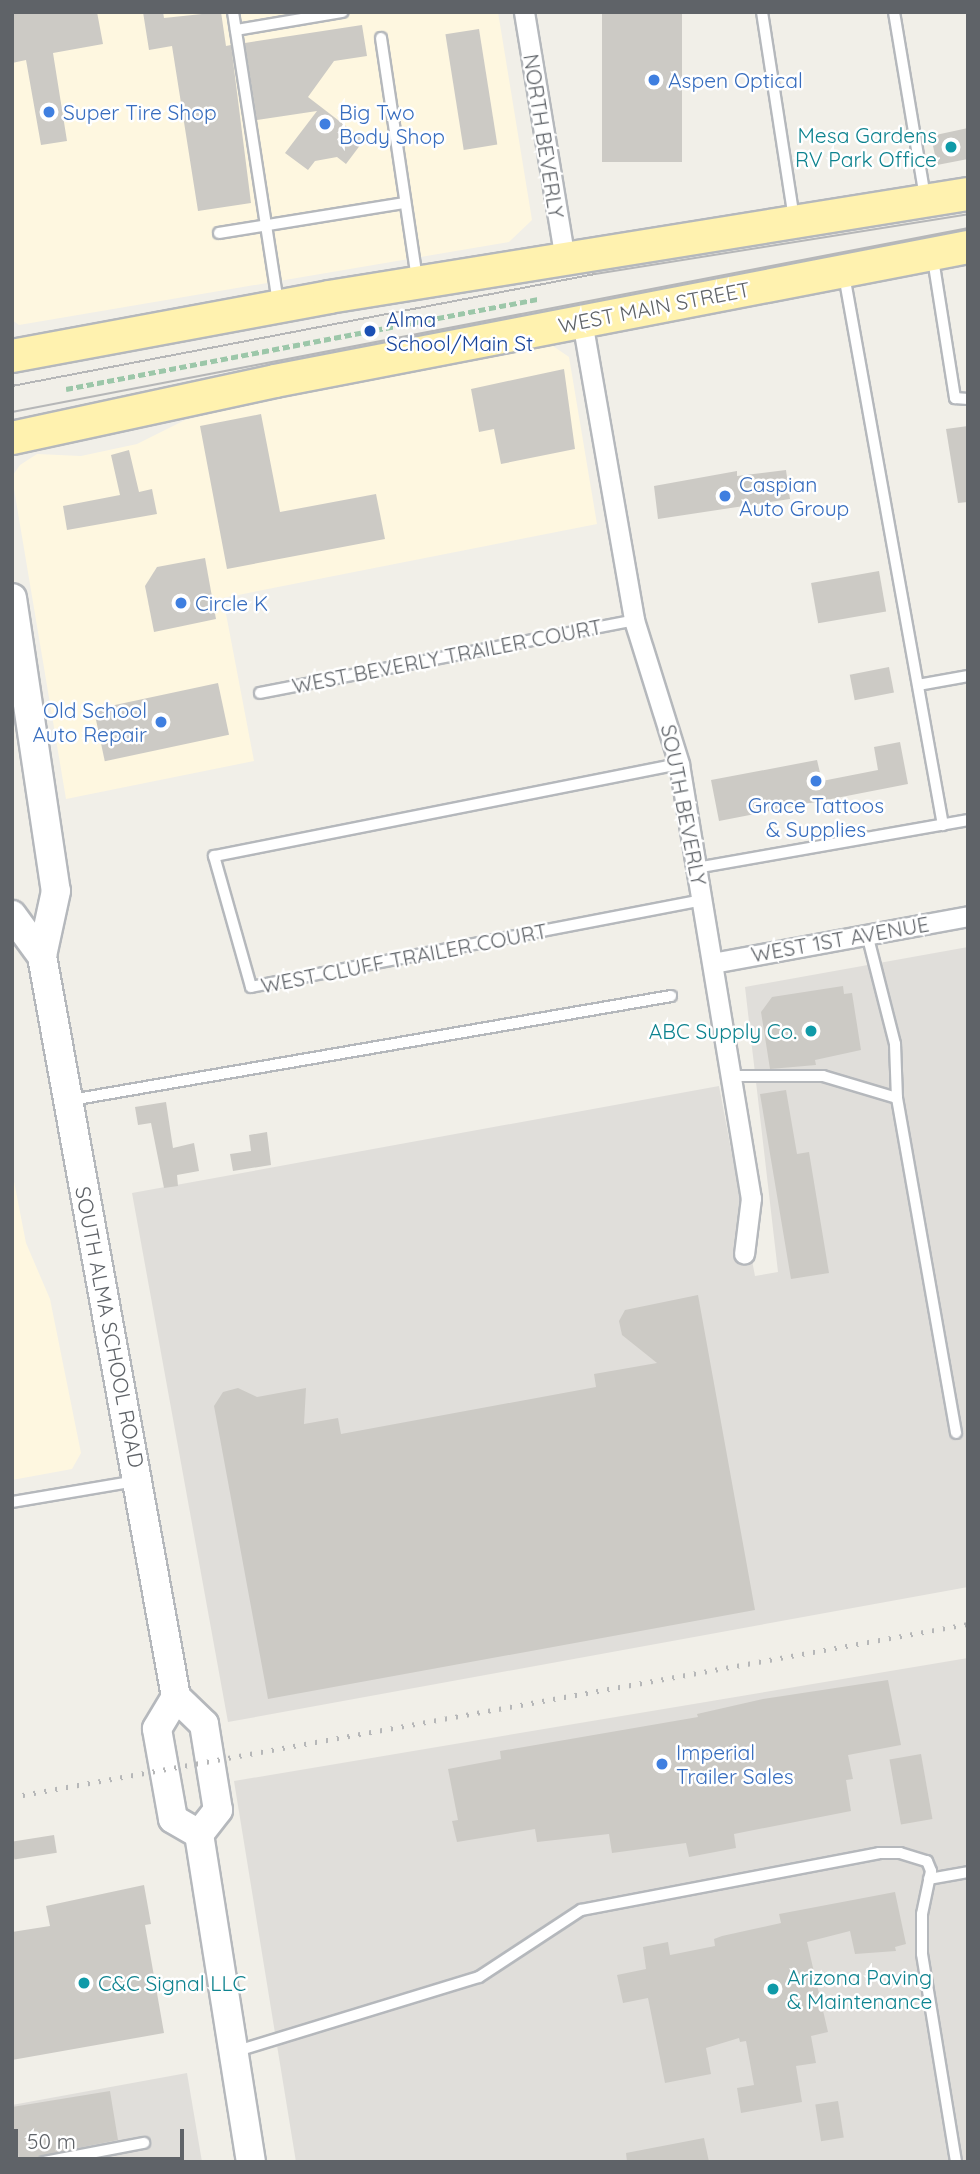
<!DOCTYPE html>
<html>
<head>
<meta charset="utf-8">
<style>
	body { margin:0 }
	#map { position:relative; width:980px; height:2174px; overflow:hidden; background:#f1efe8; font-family:Quicksand,sans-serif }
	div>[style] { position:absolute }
	.commercial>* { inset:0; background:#fef7e0 }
	.industrial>* { inset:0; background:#e0deda }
	.building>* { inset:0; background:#cccac5; transform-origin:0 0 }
	.path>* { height:4.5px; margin-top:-2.25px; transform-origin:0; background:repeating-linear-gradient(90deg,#9cc7a9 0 7px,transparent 0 10.5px) }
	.roads { filter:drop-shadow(2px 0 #b5b8bc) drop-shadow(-2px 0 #b5b8bc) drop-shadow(0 2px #b5b8bc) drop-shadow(0 -2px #b5b8bc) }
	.service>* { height:10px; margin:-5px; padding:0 5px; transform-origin:5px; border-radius:5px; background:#fff }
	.minor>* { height:19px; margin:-9.5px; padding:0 9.5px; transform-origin:9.5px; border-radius:9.5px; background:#fff }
	.secondary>* { height:28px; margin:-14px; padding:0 14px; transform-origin:14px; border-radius:14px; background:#fff }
	.primary>* { height:32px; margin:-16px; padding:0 16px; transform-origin:16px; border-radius:16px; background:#fff2af }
	.tram>* { height:2px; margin:-1px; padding:0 1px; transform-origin:1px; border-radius:1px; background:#b6b7b8 }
	.rail>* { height:5px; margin-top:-2.5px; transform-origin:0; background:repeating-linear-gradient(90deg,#b6b7b8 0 2px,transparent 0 11px) }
	.dots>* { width:19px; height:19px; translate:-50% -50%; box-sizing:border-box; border:4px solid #fff; border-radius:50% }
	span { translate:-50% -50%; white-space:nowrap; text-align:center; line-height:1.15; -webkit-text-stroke:5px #fff; paint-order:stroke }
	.shop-label { font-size:21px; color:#366cbe }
	.left { translate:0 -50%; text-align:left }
	.right { translate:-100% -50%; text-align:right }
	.culture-label { font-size:21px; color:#0d838f }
	.street-label { font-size:21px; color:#5f6368 }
	.transit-label { font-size:21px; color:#164399 }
	.frame { position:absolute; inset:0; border:14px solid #5f6368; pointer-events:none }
	.scale { position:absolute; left:14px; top:2129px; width:170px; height:32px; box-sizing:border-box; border:4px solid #5f6368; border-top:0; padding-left:9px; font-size:21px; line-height:24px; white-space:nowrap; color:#5f6368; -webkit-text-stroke:5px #fff; paint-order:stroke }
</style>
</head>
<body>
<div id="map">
	<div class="commercial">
		<i style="clip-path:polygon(12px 12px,498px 12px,532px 220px,509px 242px,19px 325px,12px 320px)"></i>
		<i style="clip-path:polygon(553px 346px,569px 357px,597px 524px,223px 598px,254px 761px,66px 799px,14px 489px,13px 475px,20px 465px,37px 454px,81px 456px,137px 444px,185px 420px,267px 400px)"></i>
		<i style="clip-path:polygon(12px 1171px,26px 1243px,50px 1299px,81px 1453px,72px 1469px,12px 1480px)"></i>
	</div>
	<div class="industrial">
		<i style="clip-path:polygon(968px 947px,968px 1587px,228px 1722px,132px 1193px,719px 1086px,755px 1276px,778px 1272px,745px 987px)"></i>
		<i style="clip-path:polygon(968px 1658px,968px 2162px,296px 2162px,234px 1781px)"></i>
		<i style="clip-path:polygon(187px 2073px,202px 2162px,12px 2162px,12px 2105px)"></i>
	</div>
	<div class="building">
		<i style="clip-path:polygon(12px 12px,97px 12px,103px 44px,53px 53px,67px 141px,41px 145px,26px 60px,12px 63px)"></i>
		<i style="clip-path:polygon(143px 12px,163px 12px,164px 18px,221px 12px,226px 46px,231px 45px,251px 203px,198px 211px,172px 46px,149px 50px)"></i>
		<i style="left:602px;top:12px;width:80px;height:150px"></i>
		<i style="clip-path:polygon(362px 25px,367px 56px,334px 61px,308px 97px,364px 140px,346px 164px,337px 157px,315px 161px,308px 170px,285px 153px,317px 111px,257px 120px,245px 43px)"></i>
		<i style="left:479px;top:29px;width:117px;height:34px;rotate:81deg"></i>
		<i style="clip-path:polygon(968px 128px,968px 159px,937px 165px,931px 136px)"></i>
		<i style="clip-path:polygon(564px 369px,575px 449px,501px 464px,494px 429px,479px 432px,471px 389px)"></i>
		<i style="clip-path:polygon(261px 414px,280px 512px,376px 494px,385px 539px,227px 569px,200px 426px)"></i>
		<i style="clip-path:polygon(968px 426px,968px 502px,958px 503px,946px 429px)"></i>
		<i style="clip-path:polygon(129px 450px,139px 492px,152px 489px,157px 514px,67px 530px,63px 506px,120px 495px,111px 455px)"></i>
		<i style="clip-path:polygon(786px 470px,790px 499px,658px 519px,654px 486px,737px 471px,737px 476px)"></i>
		<i style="clip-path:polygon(205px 558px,216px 619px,154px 632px,145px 586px,157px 567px)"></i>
		<i style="left:879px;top:571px;width:41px;height:69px;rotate:80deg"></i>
		<i style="left:889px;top:667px;width:26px;height:40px;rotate:79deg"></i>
		<i style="left:218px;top:683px;width:53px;height:127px;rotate:78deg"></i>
		<i style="clip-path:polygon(900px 742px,908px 784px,719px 821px,711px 780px,817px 760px,822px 781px,878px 770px,874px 747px)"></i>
		<i style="clip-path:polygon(843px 986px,844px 994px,852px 993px,861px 1050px,815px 1060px,816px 1065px,770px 1069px,761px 1012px,772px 997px)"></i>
		<i style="clip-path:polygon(786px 1090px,797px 1154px,809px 1152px,829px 1273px,791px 1279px,760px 1094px)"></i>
		<i style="clip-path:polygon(166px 1102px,173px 1148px,194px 1143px,199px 1171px,177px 1175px,178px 1186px,164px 1188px,151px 1123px,138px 1125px,135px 1107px)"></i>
		<i style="clip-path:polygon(267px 1132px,271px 1165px,233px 1171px,230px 1154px,251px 1151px,249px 1135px)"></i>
		<i style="clip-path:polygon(698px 1295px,755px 1610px,268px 1699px,214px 1406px,223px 1392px,238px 1388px,257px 1397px,306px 1388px,304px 1424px,338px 1418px,341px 1434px,596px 1387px,594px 1374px,657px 1363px,622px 1335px,619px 1321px,625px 1310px)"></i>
		<i style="clip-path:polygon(888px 1680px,901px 1745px,848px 1755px,853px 1779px,846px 1780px,851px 1811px,734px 1834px,736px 1848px,689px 1857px,686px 1843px,612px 1853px,609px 1834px,537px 1842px,535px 1829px,457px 1842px,452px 1821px,458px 1820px,448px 1769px,501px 1759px,500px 1751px,698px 1717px,697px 1714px,763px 1699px)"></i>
		<i style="left:921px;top:1754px;width:66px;height:32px;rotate:80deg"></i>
		<i style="left:54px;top:1835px;width:18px;height:43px;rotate:81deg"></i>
		<i style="clip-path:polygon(144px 1885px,151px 1924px,145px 1925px,164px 2033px,12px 2060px,12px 1932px,50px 1926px,46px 1906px)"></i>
		<i style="clip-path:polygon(895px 1892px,906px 1944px,895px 1947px,896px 1951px,855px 1954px,850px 1931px,807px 1942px,828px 2032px,811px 2036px,816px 2063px,796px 2066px,802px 2102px,741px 2113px,737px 2088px,754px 2085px,746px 2041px,740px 2042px,739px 2038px,706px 2048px,711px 2074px,665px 2083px,648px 1998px,623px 2003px,617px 1975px,646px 1969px,643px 1947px,668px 1942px,670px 1955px,715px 1946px,714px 1939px,722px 1936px,781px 1923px,779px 1914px)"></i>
		<i style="clip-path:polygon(110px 2091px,118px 2140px,43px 2155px,37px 2162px,19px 2162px,18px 2152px,12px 2153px,12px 2107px)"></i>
		<i style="left:838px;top:2101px;width:37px;height:23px;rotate:81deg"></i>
		<i style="clip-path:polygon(704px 2138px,709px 2162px,627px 2162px,626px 2153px)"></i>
	</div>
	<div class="path">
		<i style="left:66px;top:389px;width:481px;rotate:-10.8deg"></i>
	</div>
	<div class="roads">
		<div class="service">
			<i style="left:233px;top:12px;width:293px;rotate:81.2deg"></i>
			<i style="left:762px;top:12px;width:209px;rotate:81.2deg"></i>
			<i style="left:894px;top:12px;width:189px;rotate:80.5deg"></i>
			<i style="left:236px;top:30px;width:108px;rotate:-9.6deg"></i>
			<i style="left:381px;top:38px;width:244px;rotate:81.5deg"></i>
			<i style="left:219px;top:233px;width:188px;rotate:-9.2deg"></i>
			<i style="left:933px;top:259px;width:141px;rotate:81deg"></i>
			<i style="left:955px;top:398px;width:13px;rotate:4deg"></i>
			<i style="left:844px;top:275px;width:559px;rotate:79.8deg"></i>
			<i style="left:918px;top:685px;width:51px;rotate:-10.2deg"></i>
			<i style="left:260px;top:693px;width:381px;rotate:-11deg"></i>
			<i style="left:679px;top:764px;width:474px;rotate:168.8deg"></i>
			<i style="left:214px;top:856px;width:136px;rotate:74.2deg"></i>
			<i style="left:251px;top:987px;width:459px;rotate:-10.9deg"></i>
			<i style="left:696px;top:868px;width:276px;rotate:-10deg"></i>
			<i style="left:867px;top:934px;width:114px;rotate:75.7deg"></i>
			<i style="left:895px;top:1044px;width:54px;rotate:87.9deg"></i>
			<i style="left:731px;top:1076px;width:92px"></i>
			<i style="left:823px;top:1076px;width:77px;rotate:16.6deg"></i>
			<i style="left:897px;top:1098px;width:340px;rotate:80deg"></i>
			<i style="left:71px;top:1100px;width:609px;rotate:-9.83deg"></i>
			<i style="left:12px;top:1502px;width:126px;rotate:-9.6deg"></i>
			<i style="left:929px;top:1879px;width:40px;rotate:-10deg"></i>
			<i style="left:237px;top:2051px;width:253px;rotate:-17deg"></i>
			<i style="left:479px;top:1977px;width:122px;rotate:-33.3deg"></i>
			<i style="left:581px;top:1910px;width:303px;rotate:-10.8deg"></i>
			<i style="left:879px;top:1853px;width:21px"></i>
			<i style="left:900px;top:1853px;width:28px;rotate:17deg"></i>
			<i style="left:927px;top:1861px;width:11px;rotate:68deg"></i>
			<i style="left:931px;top:1871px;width:44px;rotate:101.8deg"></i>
			<i style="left:922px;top:1914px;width:40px;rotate:90deg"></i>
			<i style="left:922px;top:1954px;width:211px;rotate:80.7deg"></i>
			<i style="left:44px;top:2162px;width:102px;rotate:-10.8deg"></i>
		</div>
		<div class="minor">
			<i style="left:524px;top:12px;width:250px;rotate:80.6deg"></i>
			<i style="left:582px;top:321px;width:303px;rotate:80.1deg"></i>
			<i style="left:634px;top:620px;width:151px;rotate:72.6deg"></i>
			<i style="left:679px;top:764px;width:440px;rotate:80.6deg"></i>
			<i style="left:751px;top:1198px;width:56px;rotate:97.1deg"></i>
			<i style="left:713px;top:963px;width:259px;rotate:-10.4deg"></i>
		</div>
		<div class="secondary">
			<i style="left:12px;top:598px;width:296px;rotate:81.5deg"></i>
			<i style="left:56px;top:891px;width:66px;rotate:102.2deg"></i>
			<i style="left:42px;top:956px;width:753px;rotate:79.75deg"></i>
			<i style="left:176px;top:1697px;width:39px;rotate:44deg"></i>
			<i style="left:204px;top:1724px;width:87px;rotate:80.8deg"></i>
			<i style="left:218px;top:1810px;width:31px;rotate:128deg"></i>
			<i style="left:199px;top:1834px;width:332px;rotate:81deg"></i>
			<i style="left:12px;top:915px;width:51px;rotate:53.8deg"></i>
			<i style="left:176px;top:1697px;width:37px;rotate:121deg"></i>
			<i style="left:157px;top:1729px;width:91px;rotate:79.9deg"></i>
			<i style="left:173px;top:1819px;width:30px;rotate:30deg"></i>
		</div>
		<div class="primary">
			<i style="left:12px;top:356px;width:322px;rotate:-10.5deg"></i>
			<i style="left:329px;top:297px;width:647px;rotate:-9.16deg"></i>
			<i style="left:12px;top:438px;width:269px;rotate:-12.2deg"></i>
			<i style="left:275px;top:381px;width:706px;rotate:-10.94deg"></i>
		</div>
	</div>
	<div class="tram">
		<i style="left:12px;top:386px;width:594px;rotate:-10.87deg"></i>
		<i style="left:595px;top:274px;width:378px;rotate:-9.1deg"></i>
		<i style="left:12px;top:412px;width:974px;rotate:-10.89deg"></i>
	</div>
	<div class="rail">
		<i style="left:12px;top:1797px;width:972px;rotate:-10.26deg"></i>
	</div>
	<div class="dots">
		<i style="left:654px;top:80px;background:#3f7fe0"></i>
		<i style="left:49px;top:112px;background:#3f7fe0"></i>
		<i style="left:325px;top:124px;background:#3f7fe0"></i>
		<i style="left:951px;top:147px;background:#0f9aa8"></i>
		<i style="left:370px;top:331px;background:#1a4fb4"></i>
		<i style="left:725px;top:496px;background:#3f7fe0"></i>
		<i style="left:181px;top:603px;background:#3f7fe0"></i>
		<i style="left:161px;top:722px;background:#3f7fe0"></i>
		<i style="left:816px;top:781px;background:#3f7fe0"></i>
		<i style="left:811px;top:1031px;background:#0f9aa8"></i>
		<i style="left:662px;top:1764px;background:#3f7fe0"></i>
		<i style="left:84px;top:1983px;background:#0f9aa8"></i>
		<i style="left:773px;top:1989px;background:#0f9aa8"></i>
	</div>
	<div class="shop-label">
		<span class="left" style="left:668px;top:80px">Aspen Optical</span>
		<span class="left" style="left:63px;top:112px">Super Tire Shop</span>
		<span class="left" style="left:339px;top:124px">Big Two<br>Body Shop</span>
		<span class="left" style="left:739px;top:496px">Caspian<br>Auto Group</span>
		<span class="left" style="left:195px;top:603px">Circle K</span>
		<span class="right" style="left:147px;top:722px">Old School<br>Auto Repair</span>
		<span style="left:816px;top:817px">Grace Tattoos<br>&amp; Supplies</span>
		<span class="left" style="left:676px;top:1764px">Imperial<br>Trailer Sales</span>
	</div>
	<div class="culture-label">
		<span class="right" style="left:937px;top:147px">Mesa Gardens<br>RV Park Office</span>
		<span class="right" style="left:797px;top:1031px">ABC Supply Co.</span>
		<span class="left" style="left:787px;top:1989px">Arizona Paving<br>&amp; Maintenance</span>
		<span class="left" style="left:98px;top:1983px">C&amp;C Signal LLC</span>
	</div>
	<div class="street-label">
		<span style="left:544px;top:136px;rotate:81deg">NORTH BEVERLY</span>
		<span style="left:654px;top:307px;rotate:-11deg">WEST MAIN STREET</span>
		<span style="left:447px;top:656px;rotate:-11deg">WEST BEVERLY TRAILER COURT</span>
		<span style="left:684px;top:805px;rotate:79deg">SOUTH BEVERLY</span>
		<span style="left:840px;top:939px;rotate:-10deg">WEST 1ST AVENUE</span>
		<span style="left:404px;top:958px;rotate:-11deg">WEST CLUFF TRAILER COURT</span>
		<span style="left:110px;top:1327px;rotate:79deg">SOUTH ALMA SCHOOL ROAD</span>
	</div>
	<div class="transit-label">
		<span class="left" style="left:386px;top:331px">Alma<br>School/Main St</span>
	</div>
	<div class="frame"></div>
	<div class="scale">50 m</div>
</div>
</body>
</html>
